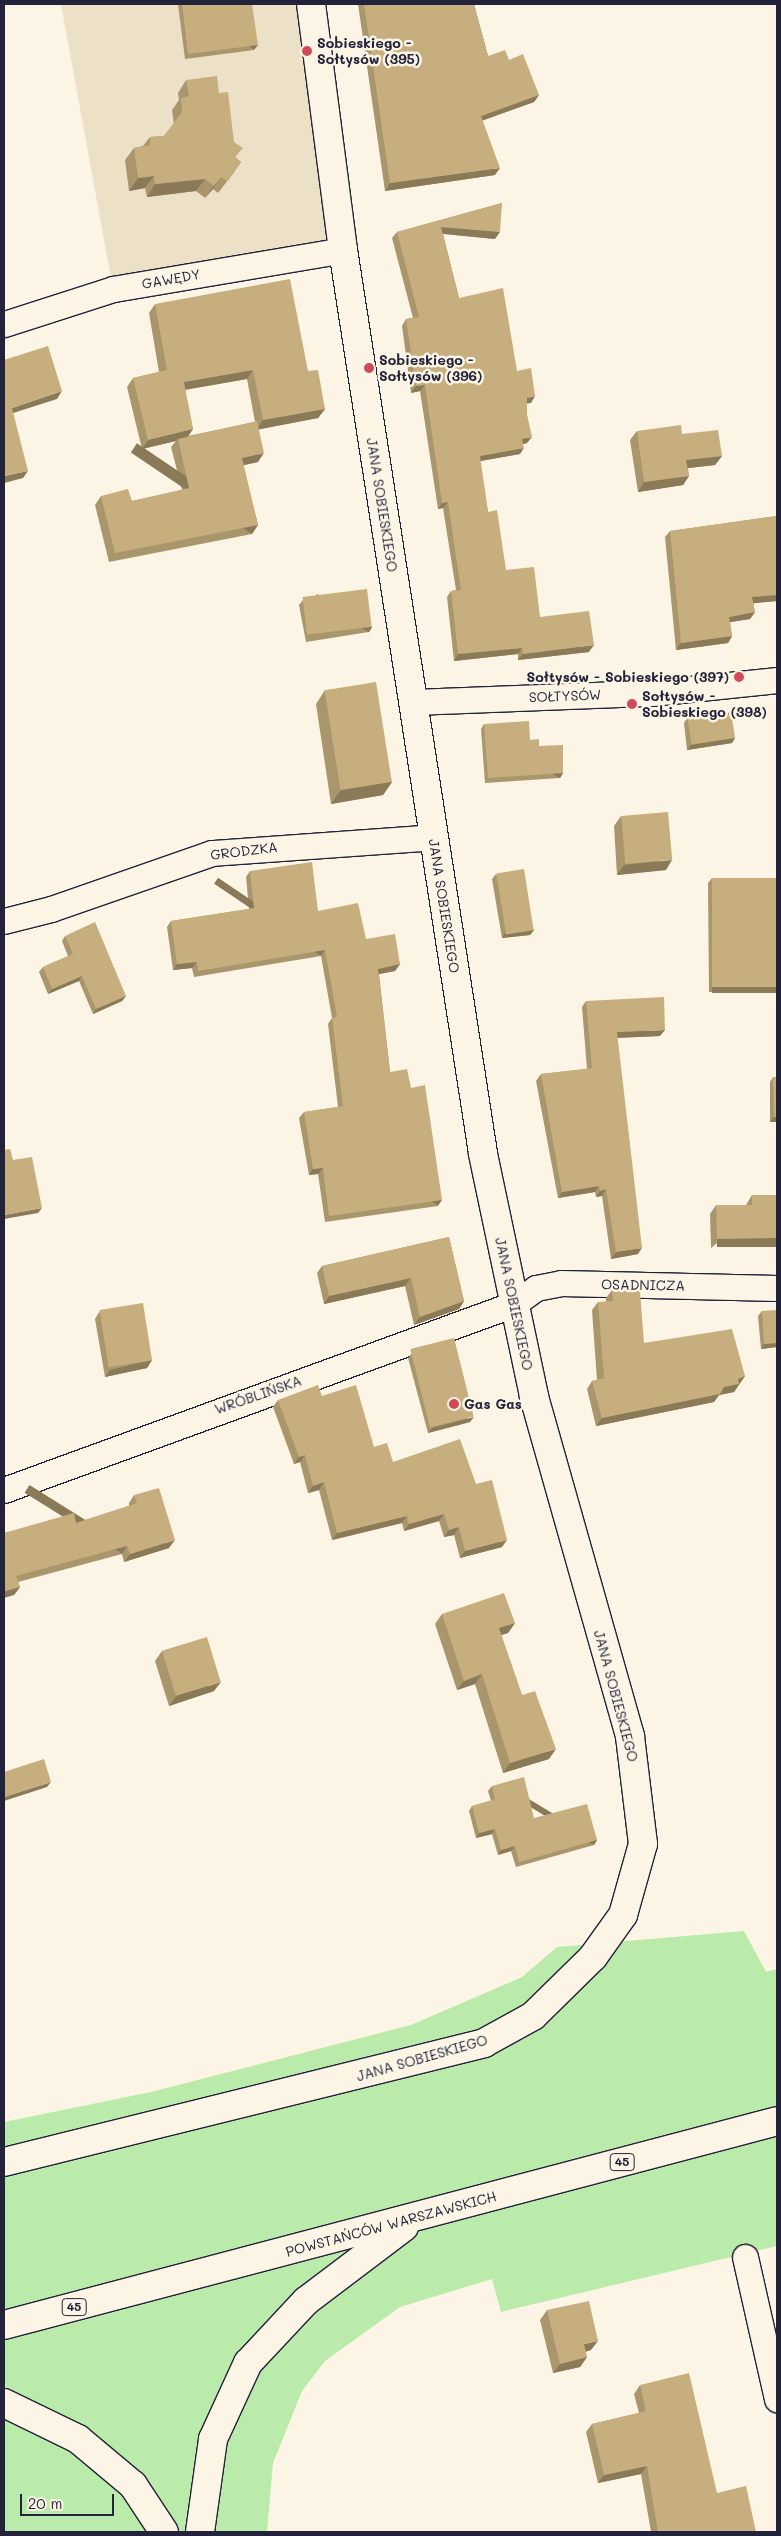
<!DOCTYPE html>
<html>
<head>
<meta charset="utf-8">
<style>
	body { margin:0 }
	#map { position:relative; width:781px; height:2536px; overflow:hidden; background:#fcf5e5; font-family:Mali,sans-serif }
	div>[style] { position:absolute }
	.built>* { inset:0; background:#ece0c6 }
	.green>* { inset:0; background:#bbebaa }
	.roads { filter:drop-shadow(1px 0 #22223b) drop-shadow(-1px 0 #22223b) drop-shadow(0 1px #22223b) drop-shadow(0 -1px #22223b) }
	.minor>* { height:25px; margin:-12.5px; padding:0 12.5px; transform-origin:12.5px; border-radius:12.5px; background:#fcf5e5 }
	.tertiary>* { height:28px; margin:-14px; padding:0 14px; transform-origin:14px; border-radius:14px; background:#fcf5e5 }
	.primary>* { height:28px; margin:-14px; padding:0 14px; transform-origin:14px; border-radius:14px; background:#fcf5e5 }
	.wall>* { inset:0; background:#aa966c }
	.shaded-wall>* { inset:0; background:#8b7a58; transform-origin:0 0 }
	.building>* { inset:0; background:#c6ae7e; transform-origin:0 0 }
	.dots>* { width:14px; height:14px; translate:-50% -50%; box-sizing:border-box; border:2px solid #fcf5e5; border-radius:50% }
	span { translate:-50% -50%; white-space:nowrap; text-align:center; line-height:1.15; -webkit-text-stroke:5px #fcf5e5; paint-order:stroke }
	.shield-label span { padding:1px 4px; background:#fcf5e5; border:1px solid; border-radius:4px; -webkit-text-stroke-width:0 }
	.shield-label { font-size:12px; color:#22223b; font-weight:700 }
	.poi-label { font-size:14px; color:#22223b; font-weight:700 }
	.left { translate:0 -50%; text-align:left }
	.right { translate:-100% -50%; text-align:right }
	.street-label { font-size:14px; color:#22223b }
	.frame { position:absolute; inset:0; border:5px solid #22223b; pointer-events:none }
	.scale { position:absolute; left:20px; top:2494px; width:94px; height:22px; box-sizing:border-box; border:2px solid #22223b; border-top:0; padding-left:6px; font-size:15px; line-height:18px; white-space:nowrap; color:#22223b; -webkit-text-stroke:4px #fcf5e5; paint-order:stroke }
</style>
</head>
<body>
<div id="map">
	<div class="built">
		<i style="clip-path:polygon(61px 4px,311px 4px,343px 250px,113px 289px)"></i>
	</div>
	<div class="green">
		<i style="clip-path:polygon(744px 1931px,766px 1972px,777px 1969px,777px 2246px,501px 2312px,492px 2279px,400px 2307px,325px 2361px,302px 2391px,273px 2463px,267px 2532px,4px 2532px,4px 2122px,151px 2092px,411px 2025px,522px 1977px,557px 1947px)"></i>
	</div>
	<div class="roads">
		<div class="minor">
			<i style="left:4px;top:324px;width:114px;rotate:-17.8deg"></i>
			<i style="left:113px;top:289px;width:233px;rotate:-9.6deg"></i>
			<i style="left:413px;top:702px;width:239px;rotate:-2.2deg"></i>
			<i style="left:652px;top:693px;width:126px;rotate:-5.9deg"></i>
			<i style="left:4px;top:921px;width:49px;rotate:-14.3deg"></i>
			<i style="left:51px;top:909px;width:170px;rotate:-19.2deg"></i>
			<i style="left:212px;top:853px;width:223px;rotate:-4.1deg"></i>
			<i style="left:4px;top:1490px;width:543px;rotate:-20.04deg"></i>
			<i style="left:514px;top:1304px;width:27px;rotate:-36deg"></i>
			<i style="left:536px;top:1288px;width:25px;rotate:-11deg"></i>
			<i style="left:561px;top:1283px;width:216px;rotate:1.3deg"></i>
			<i style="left:745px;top:2257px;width:146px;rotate:77.3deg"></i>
		</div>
		<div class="tertiary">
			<i style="left:4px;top:2162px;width:495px;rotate:-13.9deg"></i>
			<i style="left:484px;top:2043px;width:56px;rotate:-28.9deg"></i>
			<i style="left:533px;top:2016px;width:84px;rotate:-44.5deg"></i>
			<i style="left:593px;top:1957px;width:52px;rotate:-54.5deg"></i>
			<i style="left:623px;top:1915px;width:74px;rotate:-74.3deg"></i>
			<i style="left:643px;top:1844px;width:109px;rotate:-96.9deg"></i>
			<i style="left:630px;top:1736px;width:353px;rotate:-105.8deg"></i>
			<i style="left:534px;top:1396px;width:248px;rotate:-101.9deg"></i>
			<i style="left:483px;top:1153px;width:914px;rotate:-98.81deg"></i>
			<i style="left:343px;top:250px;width:248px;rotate:-97.4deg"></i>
		</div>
		<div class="primary">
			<i style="left:4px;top:2325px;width:799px;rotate:-14.78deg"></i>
			<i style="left:4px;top:2403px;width:82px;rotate:25.9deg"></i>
			<i style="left:78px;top:2439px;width:72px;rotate:39.9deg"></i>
			<i style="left:133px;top:2485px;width:56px;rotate:56.6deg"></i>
			<i style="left:200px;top:2532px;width:94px;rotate:-82deg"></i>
			<i style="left:213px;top:2439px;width:84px;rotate:-65.3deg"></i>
			<i style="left:248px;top:2363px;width:85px;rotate:-46.9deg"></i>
			<i style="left:306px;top:2301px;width:123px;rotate:-37.1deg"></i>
		</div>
	</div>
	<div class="wall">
		<i style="clip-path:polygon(178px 4px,252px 4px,254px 50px,185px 59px)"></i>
		<i style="clip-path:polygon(358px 4px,474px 4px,488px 56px,509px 60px,539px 95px,534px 102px,482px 120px,495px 175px,385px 191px)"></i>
		<i style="clip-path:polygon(186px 80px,219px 93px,236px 158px,241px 162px,218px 193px,213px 189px,205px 198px,196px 191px,147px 197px,145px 188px,129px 191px,125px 160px,134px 148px,143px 146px,150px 137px,164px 136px,174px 124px,172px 110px,179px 100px,178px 93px)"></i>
		<i style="clip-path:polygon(502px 203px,495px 239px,443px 234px,459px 298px,517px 371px,531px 403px,527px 403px,527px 443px,523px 444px,520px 454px,480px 461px,488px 512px,506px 570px,540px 617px,589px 652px,518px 660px,518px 654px,454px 661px,447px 597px,451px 591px,456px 590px,443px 508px,438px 509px,420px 391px,411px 393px,402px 326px,406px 319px,413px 318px,392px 238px,397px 232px)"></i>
		<i style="clip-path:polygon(evenodd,155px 304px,308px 371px,325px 409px,318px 418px,259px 429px,258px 462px,243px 465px,258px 525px,252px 534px,109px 562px,95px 505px,101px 496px,132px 501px,182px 490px,171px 447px,176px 441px,142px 449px,127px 387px,133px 378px,159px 372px,149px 313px,155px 304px,247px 379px,255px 422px,188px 436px,193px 429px,185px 390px,247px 379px)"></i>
		<i style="clip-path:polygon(637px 431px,682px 434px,722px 456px,715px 465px,688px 468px,689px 476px,683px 485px,638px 492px,630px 440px)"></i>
		<i style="clip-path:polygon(777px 516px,777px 601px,753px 603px,755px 612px,750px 619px,730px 622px,732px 636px,728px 643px,676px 650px,665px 537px,670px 531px)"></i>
		<i style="clip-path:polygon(303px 600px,372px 627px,369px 632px,306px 642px,299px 605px)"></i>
		<i style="clip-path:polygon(325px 690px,392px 782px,383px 795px,331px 804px,316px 704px)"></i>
		<i style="clip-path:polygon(687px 718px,735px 738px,732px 743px,687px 750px,684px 723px)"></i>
		<i style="clip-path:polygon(484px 724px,530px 740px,539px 746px,563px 773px,560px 778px,485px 783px,481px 729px)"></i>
		<i style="clip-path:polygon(621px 816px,666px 870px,617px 875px,614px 826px)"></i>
		<i style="clip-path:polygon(250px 871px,318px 911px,366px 939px,400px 964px,395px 971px,379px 974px,390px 1072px,411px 1088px,438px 1206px,325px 1222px,318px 1174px,309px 1175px,299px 1118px,304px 1112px,338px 1107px,328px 1024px,332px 1018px,321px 956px,194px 977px,192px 968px,173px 970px,167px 927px,171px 921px,249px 909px,246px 877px)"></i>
		<i style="clip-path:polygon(496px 874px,534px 930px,530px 935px,502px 938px,492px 879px)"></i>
		<i style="clip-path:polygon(712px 878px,777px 992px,709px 992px,708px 883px)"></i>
		<i style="clip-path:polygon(65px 936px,126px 996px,122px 1001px,93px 1014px,79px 981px,48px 994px,39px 972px,43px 967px,68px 956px,62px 941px)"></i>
		<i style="clip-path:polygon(586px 1001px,660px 1036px,617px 1038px,638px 1254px,611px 1259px,602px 1196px,596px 1197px,595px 1192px,558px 1198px,536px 1081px,541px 1074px,587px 1069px,582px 1007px)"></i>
		<i style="clip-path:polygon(773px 1077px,777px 1122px,770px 1122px,770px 1082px)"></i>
		<i style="clip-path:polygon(752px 1195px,777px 1195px,711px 1248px,710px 1214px,716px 1205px,746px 1205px)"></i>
		<i style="clip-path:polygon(449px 1237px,464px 1301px,459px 1309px,414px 1325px,405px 1286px,324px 1304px,317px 1273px,322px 1266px)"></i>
		<i style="clip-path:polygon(612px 1290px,644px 1343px,745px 1376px,734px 1392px,719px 1395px,714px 1402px,596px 1426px,587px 1389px,592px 1381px,597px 1380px,592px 1310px,598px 1302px,606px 1302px,606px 1298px)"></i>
		<i style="clip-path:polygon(100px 1311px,152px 1360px,147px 1368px,105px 1377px,95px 1319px)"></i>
		<i style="clip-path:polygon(762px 1311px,777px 1347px,761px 1349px,758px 1316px)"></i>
		<i style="clip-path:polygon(412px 1353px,470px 1422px,428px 1433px,408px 1358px)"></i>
		<i style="clip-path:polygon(322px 1396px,374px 1447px,393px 1462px,476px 1484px,502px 1547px,460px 1558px,454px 1535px,444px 1537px,439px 1521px,404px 1531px,402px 1523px,332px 1540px,319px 1490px,308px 1493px,300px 1462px,294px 1464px,273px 1407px,278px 1400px)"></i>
		<i style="clip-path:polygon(134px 1495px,169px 1548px,124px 1562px,122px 1554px,18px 1582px,20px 1587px,14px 1595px,4px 1533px,76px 1523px,129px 1506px,129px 1503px)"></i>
		<i style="clip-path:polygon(442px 1614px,515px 1623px,508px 1633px,501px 1635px,522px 1695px,549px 1759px,503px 1773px,475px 1684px,457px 1690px,435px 1624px)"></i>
		<i style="clip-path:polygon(162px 1651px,214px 1691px,169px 1706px,155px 1661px)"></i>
		<i style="clip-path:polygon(492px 1786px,534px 1818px,597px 1840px,594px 1845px,516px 1867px,511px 1851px,498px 1855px,492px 1834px,476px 1838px,469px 1811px,472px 1806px,491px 1801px,488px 1791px)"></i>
		<i style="clip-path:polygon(547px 2310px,591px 2350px,585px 2352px,587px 2357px,580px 2367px,553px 2373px,540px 2320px)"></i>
		<i style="clip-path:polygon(640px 2385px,717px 2493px,756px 2532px,651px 2532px,641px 2474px,598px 2483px,586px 2432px,592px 2424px,639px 2413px,634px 2394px)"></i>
	</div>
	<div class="shaded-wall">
		<i style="left:258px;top:45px;width:6px;height:71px;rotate:129deg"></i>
		<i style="clip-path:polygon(539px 95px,534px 102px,476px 123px,481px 116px)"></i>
		<i style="clip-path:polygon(241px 162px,232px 175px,218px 193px,227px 181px)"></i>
		<i style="clip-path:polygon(500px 168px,495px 175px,385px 191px,390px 183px)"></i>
		<i style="clip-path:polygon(154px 176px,145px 188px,129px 191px,138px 178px)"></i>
		<i style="clip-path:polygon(221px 177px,213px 189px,205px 198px,214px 186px)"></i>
		<i style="clip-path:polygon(205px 179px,196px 191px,147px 197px,155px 184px)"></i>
		<i style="clip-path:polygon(441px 227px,500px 232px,495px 239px,436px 233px)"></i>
		<i style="clip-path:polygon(253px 370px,247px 379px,177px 391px,184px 382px)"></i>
		<i style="clip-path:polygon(425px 385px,420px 391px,411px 393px,416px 386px)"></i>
		<i style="clip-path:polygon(62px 391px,57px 399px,7px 415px,12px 408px)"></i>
		<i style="clip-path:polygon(535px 396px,531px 403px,523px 404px,527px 398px)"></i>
		<i style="clip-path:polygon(325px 409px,318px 418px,256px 430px,263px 420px)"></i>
		<i style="clip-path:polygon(193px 429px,187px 438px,178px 439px,176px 441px,142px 449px,148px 440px)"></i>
		<i style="clip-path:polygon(532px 437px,527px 443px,518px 445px,522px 439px)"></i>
		<i style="clip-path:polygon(524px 448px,520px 454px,475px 462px,480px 456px)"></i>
		<i style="clip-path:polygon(264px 453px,258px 462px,236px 467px,242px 458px)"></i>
		<i style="clip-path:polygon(722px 456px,715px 465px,680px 469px,686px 460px)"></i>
		<i style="clip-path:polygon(28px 471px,23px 478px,4px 483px,4px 476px)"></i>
		<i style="clip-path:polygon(689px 476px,683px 485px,638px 492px,644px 482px)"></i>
		<i style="clip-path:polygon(448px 502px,443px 508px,438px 509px,442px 503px)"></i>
		<i style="left:258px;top:525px;width:11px;height:146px;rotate:124deg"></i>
		<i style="clip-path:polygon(777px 595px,777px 601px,748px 604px,752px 597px)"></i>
		<i style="clip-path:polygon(755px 612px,750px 619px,725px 623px,729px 617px)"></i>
		<i style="left:372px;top:627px;width:6px;height:64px;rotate:121deg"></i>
		<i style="clip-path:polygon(732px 636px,728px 643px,676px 650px,681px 643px)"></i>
		<i style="clip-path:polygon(594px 645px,589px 652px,518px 660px,523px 654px)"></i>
		<i style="clip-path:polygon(522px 648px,518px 654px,454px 661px,458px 654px)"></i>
		<i style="clip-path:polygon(735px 738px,732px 743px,687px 750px,691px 745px)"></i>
		<i style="left:563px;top:773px;width:6px;height:75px;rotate:121deg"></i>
		<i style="clip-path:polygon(392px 782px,383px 795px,331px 804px,341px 790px)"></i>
		<i style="clip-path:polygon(672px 860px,666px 870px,617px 875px,624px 865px)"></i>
		<i style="clip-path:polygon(534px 930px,530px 935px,502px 938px,505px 933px)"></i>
		<i style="left:325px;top:950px;width:7px;height:129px;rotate:124deg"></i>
		<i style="clip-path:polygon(197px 962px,192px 968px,173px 970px,177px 964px)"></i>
		<i style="clip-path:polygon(400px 964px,395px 971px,374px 975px,378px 969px)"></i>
		<i style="clip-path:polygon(82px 976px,79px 981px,48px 994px,52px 989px)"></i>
		<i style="left:712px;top:987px;width:65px;height:6px"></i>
		<i style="clip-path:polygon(126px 996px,122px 1001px,93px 1014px,96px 1009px)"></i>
		<i style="clip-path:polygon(665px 1030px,660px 1036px,612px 1038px,617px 1032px)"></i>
		<i style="clip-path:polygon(774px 1117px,777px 1117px,777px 1122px,770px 1122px)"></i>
		<i style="clip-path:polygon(323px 1168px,318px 1174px,309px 1175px,313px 1169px)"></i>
		<i style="clip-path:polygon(599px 1186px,595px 1192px,558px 1198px,562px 1192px)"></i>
		<i style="clip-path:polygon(606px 1189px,602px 1196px,596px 1197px,600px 1191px)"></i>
		<i style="left:442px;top:1200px;width:7px;height:114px;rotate:124deg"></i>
		<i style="clip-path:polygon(42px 1208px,38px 1213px,4px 1219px,4px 1215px)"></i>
		<i style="left:777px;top:1238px;width:9px;height:60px;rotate:90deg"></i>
		<i style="clip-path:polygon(642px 1248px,638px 1254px,611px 1259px,616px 1252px)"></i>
		<i style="clip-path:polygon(411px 1278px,405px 1286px,324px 1304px,329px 1296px)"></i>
		<i style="clip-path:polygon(464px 1301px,459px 1309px,414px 1325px,420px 1317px)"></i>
		<i style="clip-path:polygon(777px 1343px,777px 1347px,761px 1349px,764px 1344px)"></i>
		<i style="clip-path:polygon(152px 1360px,147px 1368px,105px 1377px,110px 1370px)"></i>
		<i style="clip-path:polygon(745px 1376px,734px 1392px,719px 1395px,714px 1402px,596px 1426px,602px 1418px,724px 1387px,738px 1379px)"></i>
		<i style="clip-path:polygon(474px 1417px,470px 1422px,428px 1433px,432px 1428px)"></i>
		<i style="clip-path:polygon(305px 1455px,300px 1462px,294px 1464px,299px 1457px)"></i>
		<i style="clip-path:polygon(324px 1482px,319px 1490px,308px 1493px,313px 1486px)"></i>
		<i style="clip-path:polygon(444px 1514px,439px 1521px,404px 1531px,409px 1524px)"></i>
		<i style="clip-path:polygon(407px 1516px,402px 1523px,332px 1540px,337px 1533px)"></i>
		<i style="clip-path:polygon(459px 1527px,454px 1535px,444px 1537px,449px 1530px)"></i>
		<i style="clip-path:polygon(175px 1540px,169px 1548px,124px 1562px,130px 1554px)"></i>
		<i style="clip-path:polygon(507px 1540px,502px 1547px,460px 1558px,465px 1551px)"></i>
		<i style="left:127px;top:1546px;width:9px;height:115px;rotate:122deg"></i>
		<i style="clip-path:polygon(20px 1587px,14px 1595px,4px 1598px,4px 1591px)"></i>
		<i style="clip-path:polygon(515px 1623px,508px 1633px,492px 1638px,499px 1628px)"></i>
		<i style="clip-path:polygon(482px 1674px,475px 1684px,457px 1690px,464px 1681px)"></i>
		<i style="clip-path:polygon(221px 1682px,214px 1691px,169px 1706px,176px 1696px)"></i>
		<i style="clip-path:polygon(556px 1749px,549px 1759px,503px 1773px,510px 1763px)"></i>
		<i style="clip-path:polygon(51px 1782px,47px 1787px,4px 1801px,4px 1797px)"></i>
		<i style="clip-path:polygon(495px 1829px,492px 1834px,476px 1838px,479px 1833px)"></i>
		<i style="left:597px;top:1840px;width:6px;height:81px;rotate:121deg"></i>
		<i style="clip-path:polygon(515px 1846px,511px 1851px,498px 1855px,501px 1850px)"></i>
		<i style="clip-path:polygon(598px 2341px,591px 2350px,577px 2354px,584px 2344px)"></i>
		<i style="clip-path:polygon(587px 2357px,580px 2367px,553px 2373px,560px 2364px)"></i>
		<i style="clip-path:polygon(647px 2466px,641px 2474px,598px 2483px,604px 2475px)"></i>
	</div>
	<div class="building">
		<i style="clip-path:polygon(182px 4px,252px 4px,258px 45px,188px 54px)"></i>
		<i style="clip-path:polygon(364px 4px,474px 4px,488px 56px,505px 50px,509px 60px,523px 54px,539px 95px,481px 116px,500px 168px,390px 183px)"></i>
		<i style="clip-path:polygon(217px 76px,219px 93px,228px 92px,234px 142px,243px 148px,235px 157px,241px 162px,227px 181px,221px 177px,214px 186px,205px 179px,155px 184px,154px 176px,138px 178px,134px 148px,150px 145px,150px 137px,164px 136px,182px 112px,181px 98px,189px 96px,186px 80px)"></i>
		<i style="clip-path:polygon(502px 203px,500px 232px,441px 227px,459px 298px,503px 288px,517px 371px,531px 368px,535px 396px,527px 398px,527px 414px,532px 437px,522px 439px,524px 448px,480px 456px,488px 512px,497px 510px,506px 570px,534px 567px,540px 617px,589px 611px,594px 645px,523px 654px,522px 648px,458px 654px,451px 591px,461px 590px,448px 502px,442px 503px,425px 385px,416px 386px,406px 319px,419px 317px,397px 232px)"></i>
		<i style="clip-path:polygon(290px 279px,308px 371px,318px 370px,325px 409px,263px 420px,253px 370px,184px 382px,193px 429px,148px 440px,133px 378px,167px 370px,155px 304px)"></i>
		<i style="clip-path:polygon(48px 346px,62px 391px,12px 408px,28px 471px,4px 476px,4px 360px)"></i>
		<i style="clip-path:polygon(257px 421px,264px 453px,242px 458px,258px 525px,115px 553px,101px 496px,128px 489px,132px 501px,189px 488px,178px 439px)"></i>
		<i style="clip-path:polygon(681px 425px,682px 434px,718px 430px,722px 456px,686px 460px,689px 476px,644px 482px,637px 431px)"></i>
		<i style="clip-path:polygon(777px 516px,777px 595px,752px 597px,755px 612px,729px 617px,732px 636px,681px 643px,670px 531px)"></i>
		<i style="left:367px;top:589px;width:38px;height:65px;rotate:83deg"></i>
		<i style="left:376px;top:682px;width:101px;height:52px;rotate:81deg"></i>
		<i style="left:731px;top:712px;width:26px;height:44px;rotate:81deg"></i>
		<i style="clip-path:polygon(529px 721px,530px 740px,539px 739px,539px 746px,563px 745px,563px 773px,488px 778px,484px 724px)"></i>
		<i style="left:668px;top:812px;width:48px;height:47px;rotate:85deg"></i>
		<i style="clip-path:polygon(312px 862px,318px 911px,358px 903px,366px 939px,395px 934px,400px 964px,378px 969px,390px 1072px,407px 1069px,411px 1088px,425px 1085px,442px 1200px,329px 1216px,323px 1168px,313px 1169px,304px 1112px,343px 1106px,332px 1018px,337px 1017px,325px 950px,198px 971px,197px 962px,177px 964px,171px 921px,254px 908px,250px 871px)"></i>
		<i style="left:524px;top:869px;width:62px;height:28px;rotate:81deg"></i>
		<i style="left:712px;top:878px;width:65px;height:109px"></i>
		<i style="clip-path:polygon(95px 922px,126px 996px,96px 1009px,82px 976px,52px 989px,43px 967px,73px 954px,65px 936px)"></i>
		<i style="clip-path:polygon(664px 997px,665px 1030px,617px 1032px,642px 1248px,616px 1252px,606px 1189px,600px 1191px,599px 1186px,562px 1192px,541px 1074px,592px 1068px,586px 1001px)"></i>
		<i style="clip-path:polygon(773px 1077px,777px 1077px,777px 1117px,774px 1117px)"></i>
		<i style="clip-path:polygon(10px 1149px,13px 1160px,32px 1157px,42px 1208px,4px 1215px,4px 1150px)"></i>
		<i style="clip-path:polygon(752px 1195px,777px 1195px,777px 1238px,717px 1239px,716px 1205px,752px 1205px)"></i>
		<i style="clip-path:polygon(449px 1237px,464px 1301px,420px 1317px,411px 1278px,329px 1296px,322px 1266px)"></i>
		<i style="clip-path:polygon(612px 1290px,640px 1291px,644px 1343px,732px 1329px,745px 1376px,738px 1379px,739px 1384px,724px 1387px,720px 1394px,602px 1418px,592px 1381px,604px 1378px,598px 1302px,613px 1301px)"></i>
		<i style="left:143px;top:1303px;width:58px;height:44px;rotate:81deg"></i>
		<i style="clip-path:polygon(777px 1310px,777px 1343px,764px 1344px,762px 1311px)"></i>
		<i style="left:454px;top:1338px;width:81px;height:45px;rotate:76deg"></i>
		<i style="clip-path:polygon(318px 1385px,322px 1396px,356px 1385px,374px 1447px,387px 1443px,393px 1462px,460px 1439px,476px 1484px,492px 1480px,507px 1540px,465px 1551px,459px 1527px,449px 1530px,444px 1514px,409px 1524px,407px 1516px,337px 1533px,324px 1482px,313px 1486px,305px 1455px,299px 1457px,278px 1400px)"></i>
		<i style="clip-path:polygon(159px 1488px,175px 1540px,130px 1554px,127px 1546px,16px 1576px,20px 1587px,4px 1591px,4px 1533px,74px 1513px,76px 1523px,137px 1503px,134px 1495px)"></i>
		<i style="clip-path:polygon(504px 1593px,515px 1623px,499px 1628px,522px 1695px,535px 1691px,556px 1749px,510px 1763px,482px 1674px,464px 1681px,442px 1614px)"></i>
		<i style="left:207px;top:1637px;width:47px;height:47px;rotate:73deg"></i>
		<i style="clip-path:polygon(44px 1759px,51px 1782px,4px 1797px,4px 1772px)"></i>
		<i style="clip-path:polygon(524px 1777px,534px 1818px,587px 1804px,597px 1840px,519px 1862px,515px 1846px,501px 1850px,495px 1829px,479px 1833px,472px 1806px,495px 1799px,492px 1786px)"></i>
		<i style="clip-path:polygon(589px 2301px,598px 2341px,584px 2344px,587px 2357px,560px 2364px,547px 2310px)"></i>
		<i style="clip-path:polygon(689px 2373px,717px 2493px,746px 2486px,756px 2532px,658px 2532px,647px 2466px,604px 2475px,592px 2424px,646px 2411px,640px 2385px)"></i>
	</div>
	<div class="dots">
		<i style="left:307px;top:51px;background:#d1495b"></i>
		<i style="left:369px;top:368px;background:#d1495b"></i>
		<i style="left:739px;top:677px;background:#d1495b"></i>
		<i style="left:632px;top:704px;background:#d1495b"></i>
		<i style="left:454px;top:1404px;background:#d1495b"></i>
	</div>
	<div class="shield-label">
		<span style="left:622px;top:2162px">45</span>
		<span style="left:74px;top:2307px">45</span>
	</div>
	<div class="poi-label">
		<span class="left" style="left:317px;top:51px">Sobieskiego -<br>Sołtysów (395)</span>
		<span class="left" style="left:379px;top:368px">Sobieskiego -<br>Sołtysów (396)</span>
		<span class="right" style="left:729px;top:677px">Sołtysów - Sobieskiego (397)</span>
		<span class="left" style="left:642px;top:704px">Sołtysów -<br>Sobieskiego (398)</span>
		<span class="left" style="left:464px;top:1404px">Gas Gas</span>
	</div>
	<div class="street-label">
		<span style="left:171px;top:279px;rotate:-10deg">GAWĘDY</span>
		<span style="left:382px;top:505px;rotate:81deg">JANA SOBIESKIEGO</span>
		<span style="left:565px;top:696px;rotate:-2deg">SOŁTYSÓW</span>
		<span style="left:244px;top:851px;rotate:-7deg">GRODZKA</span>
		<span style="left:444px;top:906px;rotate:81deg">JANA SOBIESKIEGO</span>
		<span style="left:643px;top:1285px;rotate:1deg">OSADNICZA</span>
		<span style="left:514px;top:1304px;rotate:78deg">JANA SOBIESKIEGO</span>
		<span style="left:258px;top:1395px;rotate:-19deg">WRÓBLIŃSKA</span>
		<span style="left:616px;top:1696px;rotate:75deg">JANA SOBIESKIEGO</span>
		<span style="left:422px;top:2058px;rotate:-16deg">JANA SOBIESKIEGO</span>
		<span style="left:391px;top:2224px;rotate:-15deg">POWSTAŃCÓW WARSZAWSKICH</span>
	</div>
	<div class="frame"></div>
	<div class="scale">20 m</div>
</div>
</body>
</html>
